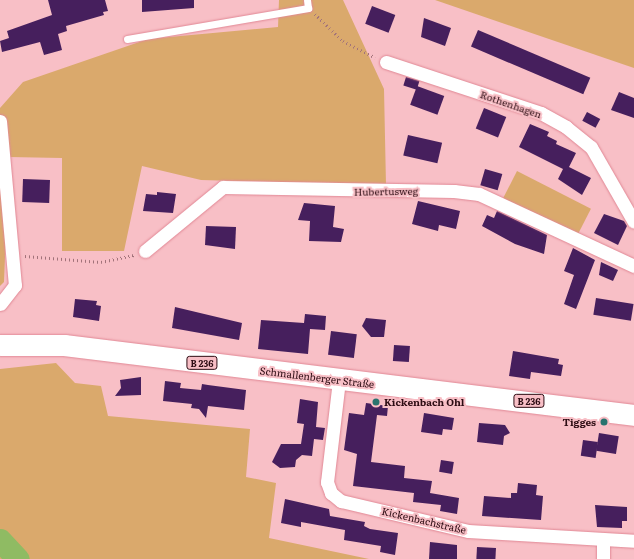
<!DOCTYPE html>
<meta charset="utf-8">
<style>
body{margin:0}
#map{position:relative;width:634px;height:559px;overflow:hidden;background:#f8bfc6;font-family:Literata,serif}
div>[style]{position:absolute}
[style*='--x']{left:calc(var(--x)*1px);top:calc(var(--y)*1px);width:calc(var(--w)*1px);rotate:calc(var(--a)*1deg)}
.green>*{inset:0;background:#daa96c;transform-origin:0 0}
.river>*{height:23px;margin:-11.5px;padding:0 11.5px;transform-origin:11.5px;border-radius:11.5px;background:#8fbb63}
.building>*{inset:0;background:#461f5d;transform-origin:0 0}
.path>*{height:2.5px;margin-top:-1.25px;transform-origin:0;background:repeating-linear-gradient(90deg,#a2737a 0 1px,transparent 0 4px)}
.roads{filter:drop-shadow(0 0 1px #e18895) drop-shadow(0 0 1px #e18895)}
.lane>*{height:7px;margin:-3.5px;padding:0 3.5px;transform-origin:3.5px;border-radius:3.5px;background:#fff}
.street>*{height:13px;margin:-6.5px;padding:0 6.5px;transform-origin:6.5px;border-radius:6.5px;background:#fff}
.primary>*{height:21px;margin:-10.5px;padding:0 10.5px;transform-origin:10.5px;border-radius:10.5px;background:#fff}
.dots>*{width:11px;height:11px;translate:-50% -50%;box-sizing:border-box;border:2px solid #f8bfc6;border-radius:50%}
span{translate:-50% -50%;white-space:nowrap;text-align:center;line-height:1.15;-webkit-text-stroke:4px #f8bfc6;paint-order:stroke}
.shield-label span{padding:1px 3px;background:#f8bfc6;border:1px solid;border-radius:3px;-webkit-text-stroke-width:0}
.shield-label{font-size:9px;color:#2d0c13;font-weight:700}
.street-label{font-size:10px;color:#2d0c13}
.poi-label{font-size:10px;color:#2d0c13;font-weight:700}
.left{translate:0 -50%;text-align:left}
.right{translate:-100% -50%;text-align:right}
</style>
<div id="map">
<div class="green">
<div style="clip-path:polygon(279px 0,343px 0,384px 89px,386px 185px,201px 180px,142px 166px,124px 251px,62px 251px,62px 158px,9px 157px,4px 282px,0 286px,0 108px,23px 82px,148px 39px,278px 27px)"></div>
<div style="clip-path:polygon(435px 0,634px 0,634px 68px)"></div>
<div style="left:517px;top:171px;width:83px;height:31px;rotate:27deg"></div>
<div style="clip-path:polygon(56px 363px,75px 383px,101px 386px,108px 416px,250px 429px,246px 477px,276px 483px,269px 538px,369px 559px,0 559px,0 369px)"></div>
</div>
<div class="river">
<div style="--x:0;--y:540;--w:26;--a:47"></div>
</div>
<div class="building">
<div style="clip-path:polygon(48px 0,105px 0,108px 11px,103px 12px,104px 15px,66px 26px,67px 31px,58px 34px,62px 50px,44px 55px,40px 42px,2px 52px,0 41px,9px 38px,7px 31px,52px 15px)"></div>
<div style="clip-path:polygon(142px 0,194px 0,194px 8px,142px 12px)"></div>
<div style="left:372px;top:6px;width:25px;height:19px;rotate:21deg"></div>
<div style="clip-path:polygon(424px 18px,451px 28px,445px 46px,421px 37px)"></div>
<div style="left:478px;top:30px;width:122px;height:18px;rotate:23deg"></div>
<div style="left:406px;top:77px;width:14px;height:9px;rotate:17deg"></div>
<div style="left:417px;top:86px;width:29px;height:20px;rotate:20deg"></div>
<div style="clip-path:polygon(619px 92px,634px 98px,634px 118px,611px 110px)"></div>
<div style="left:484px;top:108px;width:24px;height:22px;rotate:22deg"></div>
<div style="left:587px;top:112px;width:15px;height:10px;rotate:28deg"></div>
<div style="clip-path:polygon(530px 124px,549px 132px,547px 136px,557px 141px,556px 144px,576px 153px,569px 167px,591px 178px,582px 195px,558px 179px,563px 169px,519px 147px)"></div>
<div style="left:408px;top:135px;width:35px;height:21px;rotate:13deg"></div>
<div style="left:485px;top:169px;width:18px;height:17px;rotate:16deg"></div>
<div style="left:23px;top:179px;width:27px;height:23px;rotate:2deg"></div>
<div style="clip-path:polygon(157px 192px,176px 194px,173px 213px,143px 211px,146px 194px,157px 195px)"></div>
<div style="clip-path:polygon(418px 201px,460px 211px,456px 229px,439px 225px,438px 231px,412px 224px)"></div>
<div style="clip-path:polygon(304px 203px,335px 206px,333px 227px,344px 229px,341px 242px,309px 241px,310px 221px,298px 220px)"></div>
<div style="clip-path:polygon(497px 211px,547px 235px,544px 254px,515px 244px,482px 226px,487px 215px,494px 218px)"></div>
<div style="clip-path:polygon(604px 214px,624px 221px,627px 226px,618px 245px,594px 233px)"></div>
<div style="clip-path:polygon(206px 226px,236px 227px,235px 249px,205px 245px)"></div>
<div style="clip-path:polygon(573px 248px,595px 260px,576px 309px,564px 304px,574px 275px,564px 271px)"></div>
<div style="clip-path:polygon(601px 262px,618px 270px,613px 281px,599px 275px)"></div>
<div style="left:596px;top:298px;width:38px;height:17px;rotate:9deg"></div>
<div style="clip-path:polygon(75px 299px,97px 301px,96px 305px,101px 306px,99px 321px,73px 317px)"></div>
<div style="clip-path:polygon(175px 307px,242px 323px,239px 340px,172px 328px)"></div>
<div style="clip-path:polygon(305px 314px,326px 316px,325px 330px,310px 329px,308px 354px,258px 349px,261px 320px,304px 323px)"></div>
<div style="clip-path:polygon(366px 318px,386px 320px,384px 337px,371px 337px,362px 326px)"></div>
<div style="left:331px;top:331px;width:26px;height:24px;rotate:7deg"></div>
<div style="left:394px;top:345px;width:16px;height:16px;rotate:4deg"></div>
<div style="clip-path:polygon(513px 351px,559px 359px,558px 364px,563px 365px,561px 376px,531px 372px,530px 379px,509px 376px)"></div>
<div style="clip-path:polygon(141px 377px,141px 395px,115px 396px,121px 388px,120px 380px)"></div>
<div style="clip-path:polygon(165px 381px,181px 383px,180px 388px,201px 390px,202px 384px,208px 385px,246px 390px,244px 410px,208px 406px,206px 418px,199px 409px,191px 408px,192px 404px,163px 401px)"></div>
<div style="clip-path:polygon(300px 399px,318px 402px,316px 427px,325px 428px,323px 440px,314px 439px,312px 456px,302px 455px,296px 460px,295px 467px,280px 468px,272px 462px,281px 444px,301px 444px,304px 424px,297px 423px)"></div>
<div style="clip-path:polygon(366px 403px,388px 406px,387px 416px,377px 415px,371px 462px,405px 466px,404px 478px,432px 481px,430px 493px,459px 498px,457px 514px,440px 511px,441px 505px,413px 502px,414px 493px,353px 486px,357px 454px,344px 450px,349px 413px,364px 415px)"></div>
<div style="clip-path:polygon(424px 413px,454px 418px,452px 430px,443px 429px,442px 435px,421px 432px)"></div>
<div style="clip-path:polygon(479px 423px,505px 425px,510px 433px,504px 436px,503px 445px,477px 442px)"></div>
<div style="left:599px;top:433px;width:20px;height:18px;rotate:9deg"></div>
<div style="left:583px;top:440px;width:15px;height:16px;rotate:8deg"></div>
<div style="left:441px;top:460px;width:13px;height:12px;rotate:9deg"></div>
<div style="clip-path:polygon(518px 483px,537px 485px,536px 495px,543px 496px,541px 520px,482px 516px,484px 496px,511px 498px,511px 493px,517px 493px)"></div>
<div style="clip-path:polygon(285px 499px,329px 509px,330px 516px,365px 522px,364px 526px,370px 529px,398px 533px,395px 555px,380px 552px,381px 546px,344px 540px,345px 530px,301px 522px,301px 527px,281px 523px)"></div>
<div style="clip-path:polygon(595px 505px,627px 507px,627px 521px,622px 521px,622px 528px,597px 527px)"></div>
<div style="clip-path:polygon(430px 542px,457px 545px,457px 559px,429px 559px)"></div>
<div style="left:477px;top:547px;width:19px;height:12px;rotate:3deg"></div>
</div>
<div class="path">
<div style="--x:315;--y:14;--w:39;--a:44"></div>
<div style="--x:343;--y:41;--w:36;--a:27"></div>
<div style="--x:25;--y:256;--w:76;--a:4.5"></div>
<div style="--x:101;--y:262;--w:35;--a:-12"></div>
</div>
<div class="roads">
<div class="lane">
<div style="--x:127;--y:39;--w:184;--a:-9.7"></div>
<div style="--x:308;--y:8;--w:8;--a:-97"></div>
</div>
<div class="street">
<div style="--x:386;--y:62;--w:163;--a:18.2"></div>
<div style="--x:541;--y:113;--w:29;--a:29"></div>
<div style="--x:566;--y:127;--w:32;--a:39"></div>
<div style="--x:591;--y:147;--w:86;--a:60.2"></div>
<div style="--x:0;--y:121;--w:165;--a:84.8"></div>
<div style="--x:15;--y:285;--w:24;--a:128"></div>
<div style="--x:145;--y:251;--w:101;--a:-39.4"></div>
<div style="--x:223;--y:187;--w:231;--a:1"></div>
<div style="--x:454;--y:191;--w:25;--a:7"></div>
<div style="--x:479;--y:194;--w:171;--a:24.9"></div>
<div style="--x:339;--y:380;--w:103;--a:96.7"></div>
<div style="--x:327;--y:482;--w:12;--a:70"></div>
<div style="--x:331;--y:493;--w:13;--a:39"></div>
<div style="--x:341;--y:501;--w:130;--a:13.3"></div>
<div style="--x:468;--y:531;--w:166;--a:3.4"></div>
<div style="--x:603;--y:559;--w:18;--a:-90"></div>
</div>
<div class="primary">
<div style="--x:0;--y:345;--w:64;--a:0"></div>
<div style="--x:64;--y:345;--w:574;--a:7"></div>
</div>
</div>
<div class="dots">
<div style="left:376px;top:402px;background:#29736f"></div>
<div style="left:604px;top:422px;background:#29736f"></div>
</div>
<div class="shield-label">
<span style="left:202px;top:363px">B 236</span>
<span style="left:529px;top:401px">B 236</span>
</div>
<div class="street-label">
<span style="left:511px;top:104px;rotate:19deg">Rothenhagen</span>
<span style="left:386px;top:191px;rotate:-1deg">Hubertusweg</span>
<span style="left:317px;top:377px;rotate:7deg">Schmallenberger Straße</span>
<span style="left:424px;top:520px;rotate:13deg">Kickenbachstraße</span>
</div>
<div class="poi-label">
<span class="left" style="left:384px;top:402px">Kickenbach Ohl</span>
<span class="right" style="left:596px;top:422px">Tigges</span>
</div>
</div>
